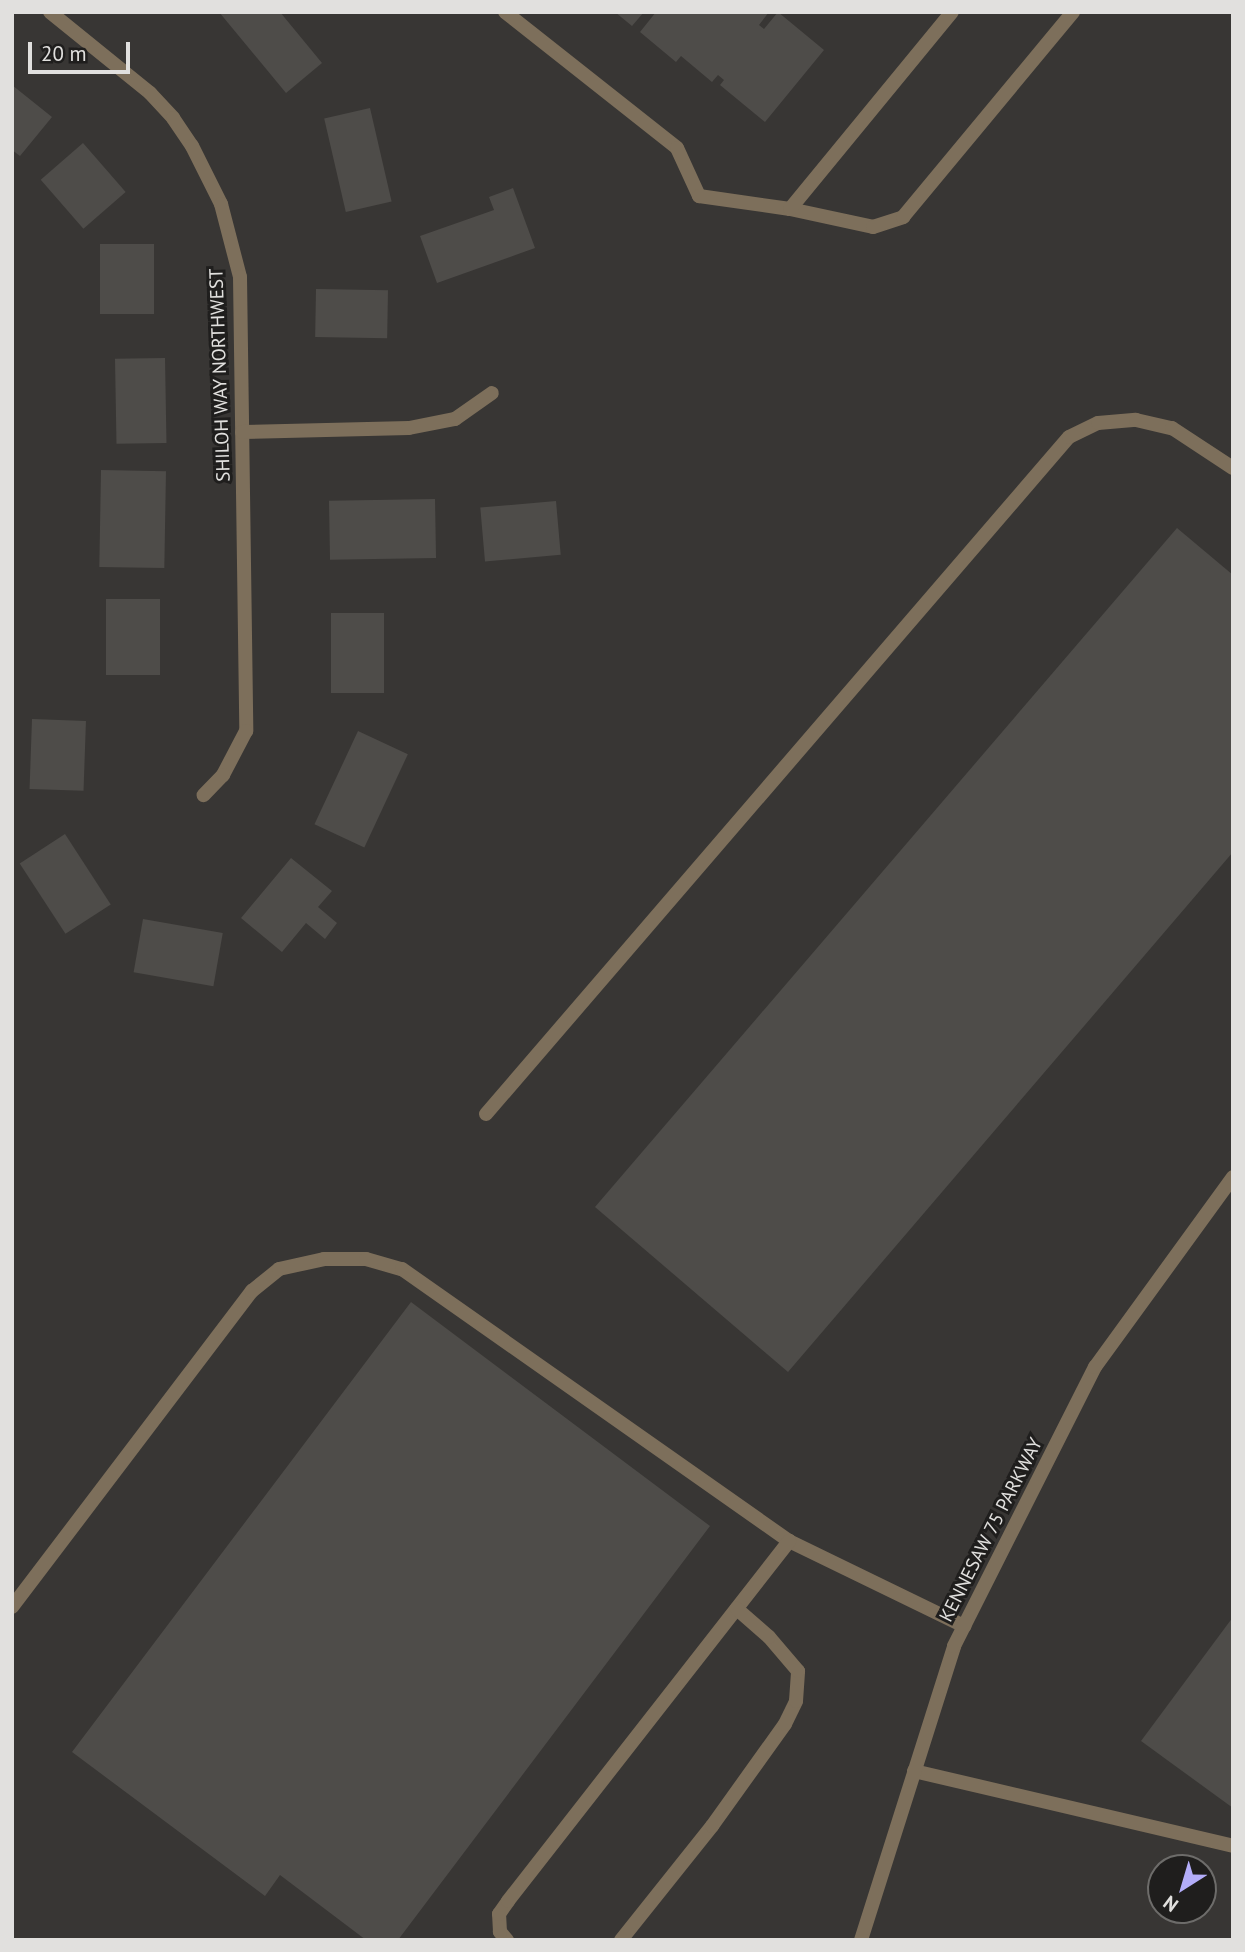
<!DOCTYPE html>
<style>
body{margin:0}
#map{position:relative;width:1245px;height:1952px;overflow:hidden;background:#383634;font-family:"PT Sans",sans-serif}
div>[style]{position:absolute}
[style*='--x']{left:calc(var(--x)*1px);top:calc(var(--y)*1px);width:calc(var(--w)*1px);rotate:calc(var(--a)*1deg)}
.building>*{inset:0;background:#4e4c49;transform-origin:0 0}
.service>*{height:14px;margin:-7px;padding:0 7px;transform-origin:7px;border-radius:7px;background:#7d6f5b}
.minor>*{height:14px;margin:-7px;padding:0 7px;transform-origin:7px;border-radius:7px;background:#7d6f5b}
span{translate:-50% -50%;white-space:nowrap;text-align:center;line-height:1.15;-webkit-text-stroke:6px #1f1e1d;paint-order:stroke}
.street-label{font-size:19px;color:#e1e0de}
.frame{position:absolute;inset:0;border:14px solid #e1e0de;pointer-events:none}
.north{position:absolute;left:1147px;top:1854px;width:70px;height:70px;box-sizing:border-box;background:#1f1e1d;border:2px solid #6d6c6a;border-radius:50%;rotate:217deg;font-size:19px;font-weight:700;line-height:28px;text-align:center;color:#e1e0de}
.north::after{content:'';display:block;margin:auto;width:24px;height:32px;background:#b3adf9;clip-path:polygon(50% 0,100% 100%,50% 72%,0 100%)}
.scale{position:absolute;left:28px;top:42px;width:102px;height:32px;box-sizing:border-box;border:4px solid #e1e0de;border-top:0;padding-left:9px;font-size:21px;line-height:24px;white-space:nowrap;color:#e1e0de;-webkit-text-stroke:5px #1f1e1d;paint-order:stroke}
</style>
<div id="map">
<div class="building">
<div style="clip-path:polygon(219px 12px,280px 12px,322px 63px,286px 93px)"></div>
<div style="clip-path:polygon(615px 12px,644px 12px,632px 26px)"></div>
<div style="clip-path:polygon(656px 12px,769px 12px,759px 25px,764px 29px,778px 12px,824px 50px,765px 122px,720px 85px,724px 80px,718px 75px,712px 82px,681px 56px,676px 62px,640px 32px)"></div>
<div style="clip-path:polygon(12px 85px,52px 117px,20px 156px,12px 150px)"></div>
<div style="left:370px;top:108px;width:96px;height:47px;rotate:77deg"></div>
<div style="left:83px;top:143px;width:65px;height:56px;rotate:49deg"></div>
<div style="clip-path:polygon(513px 188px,535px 248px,437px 283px,420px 236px,494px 210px,489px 197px)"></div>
<div style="left:100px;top:244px;width:54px;height:70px"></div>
<div style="left:316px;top:289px;width:72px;height:48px;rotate:1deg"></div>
<div style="left:165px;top:358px;width:85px;height:50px;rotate:89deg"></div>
<div style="left:101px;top:470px;width:65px;height:97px;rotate:1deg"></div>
<div style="left:435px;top:499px;width:59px;height:106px;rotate:89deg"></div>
<div style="left:556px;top:501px;width:54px;height:76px;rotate:85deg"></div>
<div style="clip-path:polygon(1177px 528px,1233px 575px,1233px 852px,788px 1372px,595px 1207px)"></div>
<div style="left:106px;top:599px;width:54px;height:76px"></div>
<div style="left:384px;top:613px;width:80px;height:53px;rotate:90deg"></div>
<div style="left:32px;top:719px;width:54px;height:70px;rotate:2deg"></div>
<div style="left:358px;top:731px;width:55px;height:103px;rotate:25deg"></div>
<div style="left:65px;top:834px;width:84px;height:54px;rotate:57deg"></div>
<div style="clip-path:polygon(291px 858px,332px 891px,318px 907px,337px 923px,325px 939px,306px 923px,282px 952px,241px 918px)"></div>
<div style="left:143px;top:919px;width:81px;height:54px;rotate:10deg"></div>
<div style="clip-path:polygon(411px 1302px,710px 1526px,398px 1940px,366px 1940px,280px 1875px,265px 1896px,72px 1752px)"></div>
<div style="clip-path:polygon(1233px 1617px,1233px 1808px,1141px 1741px)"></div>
</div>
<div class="service">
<div style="--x:505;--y:12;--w:219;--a:38.3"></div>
<div style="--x:677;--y:148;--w:53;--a:65.4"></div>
<div style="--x:699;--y:196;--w:92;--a:8.1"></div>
<div style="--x:790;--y:209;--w:85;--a:12.2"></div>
<div style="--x:873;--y:227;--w:32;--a:-18"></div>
<div style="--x:903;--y:217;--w:266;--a:-50.3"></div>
<div style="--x:790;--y:209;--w:255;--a:-50.6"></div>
<div style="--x:486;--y:1114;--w:893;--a:-49.27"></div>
<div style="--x:1069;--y:437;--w:32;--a:-26"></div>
<div style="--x:1098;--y:423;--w:38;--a:-5"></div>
<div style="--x:1136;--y:420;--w:37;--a:13"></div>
<div style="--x:1172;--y:428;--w:73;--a:33.3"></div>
<div style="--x:12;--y:1607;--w:397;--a:-52.8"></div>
<div style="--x:252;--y:1291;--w:35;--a:-39"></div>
<div style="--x:279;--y:1269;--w:46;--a:-12.5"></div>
<div style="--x:324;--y:1259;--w:42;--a:0"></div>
<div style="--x:366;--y:1259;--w:37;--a:16"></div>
<div style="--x:402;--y:1269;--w:473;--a:35.1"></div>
<div style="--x:789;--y:1541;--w:195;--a:25.9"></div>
<div style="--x:914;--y:1771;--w:328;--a:13.2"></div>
<div style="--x:507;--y:1940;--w:11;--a:-131"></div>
<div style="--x:500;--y:1932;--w:18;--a:-93"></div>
<div style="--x:499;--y:1914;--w:16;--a:-55"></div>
<div style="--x:508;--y:1901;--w:457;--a:-52"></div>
<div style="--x:621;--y:1940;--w:146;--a:-51.4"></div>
<div style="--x:712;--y:1826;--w:125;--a:-54.4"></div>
<div style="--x:785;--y:1724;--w:25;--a:-64"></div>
<div style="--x:796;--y:1701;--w:30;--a:-86"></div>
<div style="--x:798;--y:1671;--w:45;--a:-130.5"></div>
<div style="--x:769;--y:1637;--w:43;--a:-138.8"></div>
</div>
<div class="minor">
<div style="--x:50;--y:12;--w:129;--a:39"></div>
<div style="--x:150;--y:93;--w:34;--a:47"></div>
<div style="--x:173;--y:118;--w:34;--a:56"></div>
<div style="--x:192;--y:146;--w:65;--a:63.4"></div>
<div style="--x:221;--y:204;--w:75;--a:75.4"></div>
<div style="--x:240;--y:277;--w:454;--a:89.2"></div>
<div style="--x:246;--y:731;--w:50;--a:117.6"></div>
<div style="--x:223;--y:775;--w:28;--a:134"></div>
<div style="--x:242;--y:432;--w:167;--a:-1.4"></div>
<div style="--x:409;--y:428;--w:47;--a:-11.1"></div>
<div style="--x:455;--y:419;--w:45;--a:-35.1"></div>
<div style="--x:861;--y:1940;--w:308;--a:-72.4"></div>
<div style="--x:954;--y:1646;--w:313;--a:-63.2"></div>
<div style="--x:1095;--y:1367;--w:235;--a:-54"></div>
</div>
<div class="street-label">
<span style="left:220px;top:375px;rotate:-92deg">SHILOH WAY NORTHWEST</span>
<span style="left:991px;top:1530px;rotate:-63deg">KENNESAW 75 PARKWAY</span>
</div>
<div class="frame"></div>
<div class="north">N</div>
<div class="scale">20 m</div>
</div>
